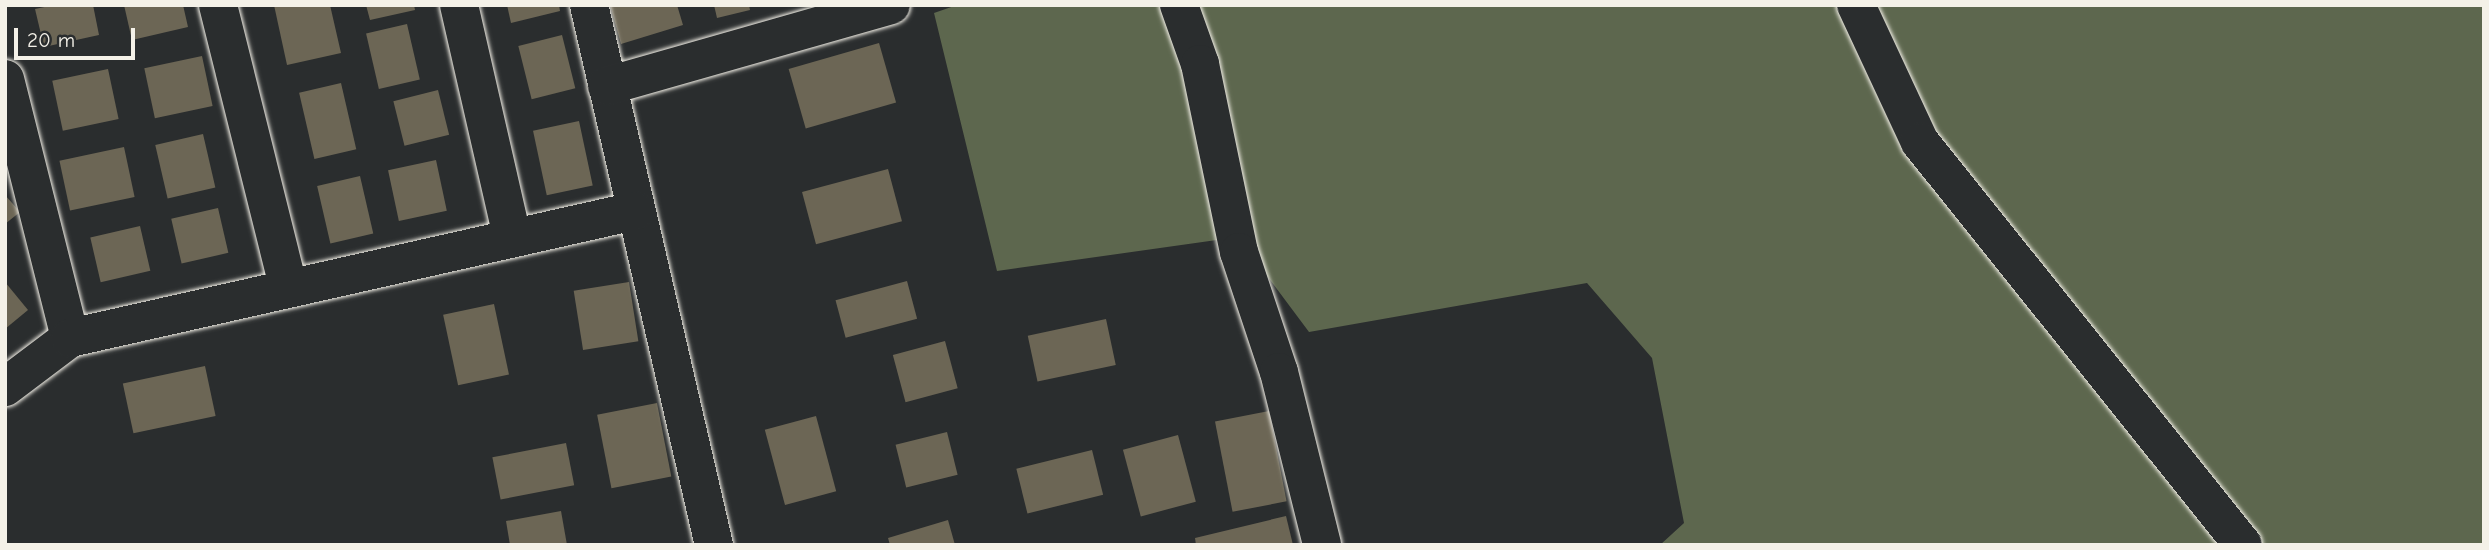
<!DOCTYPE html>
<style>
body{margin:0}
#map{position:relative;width:2489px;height:550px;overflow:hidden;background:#2a2d2e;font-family:"Comic Neue",sans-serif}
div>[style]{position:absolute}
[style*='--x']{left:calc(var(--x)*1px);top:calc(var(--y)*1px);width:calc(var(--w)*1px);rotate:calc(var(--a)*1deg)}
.green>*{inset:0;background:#5d674e}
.building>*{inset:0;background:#6c6655;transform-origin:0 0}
.roads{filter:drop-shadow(0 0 2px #f4f1e8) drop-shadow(0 0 2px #f4f1e8)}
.minor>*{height:38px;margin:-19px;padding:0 19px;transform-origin:19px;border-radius:19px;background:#2a2d2e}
span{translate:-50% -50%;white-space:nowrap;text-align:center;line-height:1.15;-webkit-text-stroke:5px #2a2d2e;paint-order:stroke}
.frame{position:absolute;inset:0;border:7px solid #f4f1e8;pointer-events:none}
.scale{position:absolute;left:14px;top:28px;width:121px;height:32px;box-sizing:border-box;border:4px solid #f4f1e8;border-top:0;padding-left:9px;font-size:21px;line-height:24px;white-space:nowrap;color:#f4f1e8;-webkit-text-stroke:5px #2a2d2e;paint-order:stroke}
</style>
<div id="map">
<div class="green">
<div style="clip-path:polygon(957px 5px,2484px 5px,2484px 545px,1660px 545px,1684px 523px,1652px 358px,1587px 283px,1309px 332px,1238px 237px,997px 271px,934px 13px)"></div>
</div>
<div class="building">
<div style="clip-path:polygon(54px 5px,93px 5px,99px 35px,44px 47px,35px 9px)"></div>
<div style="clip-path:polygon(124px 5px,183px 5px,188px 27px,132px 40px)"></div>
<div style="clip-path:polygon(274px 5px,330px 5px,341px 53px,287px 65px)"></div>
<div style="clip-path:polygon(366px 5px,414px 5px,415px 10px,370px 20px)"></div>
<div style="clip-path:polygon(507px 5px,559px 5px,560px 11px,511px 23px)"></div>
<div style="clip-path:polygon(610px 5px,677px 5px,683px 25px,621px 44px)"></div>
<div style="clip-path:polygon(714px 5px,749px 5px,750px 10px,717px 18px)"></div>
<div style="left:407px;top:24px;width:57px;height:42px;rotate:77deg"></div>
<div style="left:562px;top:35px;width:55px;height:45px;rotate:76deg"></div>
<div style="left:879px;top:43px;width:62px;height:94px;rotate:74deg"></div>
<div style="left:202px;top:56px;width:51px;height:59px;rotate:78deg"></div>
<div style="left:108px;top:69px;width:51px;height:57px;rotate:78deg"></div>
<div style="left:341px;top:83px;width:68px;height:43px;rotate:77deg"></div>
<div style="left:438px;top:90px;width:46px;height:46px;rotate:76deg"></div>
<div style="left:579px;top:121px;width:66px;height:47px;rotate:78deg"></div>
<div style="left:203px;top:134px;width:55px;height:49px;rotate:77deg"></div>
<div style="left:124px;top:147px;width:51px;height:66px;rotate:78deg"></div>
<div style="left:436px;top:160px;width:52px;height:49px;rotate:78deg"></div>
<div style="left:888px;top:169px;width:54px;height:89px;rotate:75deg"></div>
<div style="left:360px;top:176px;width:59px;height:44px;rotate:77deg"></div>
<div style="clip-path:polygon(5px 195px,20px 212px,5px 224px)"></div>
<div style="left:218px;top:208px;width:46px;height:48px;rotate:77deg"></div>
<div style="left:140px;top:226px;width:46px;height:51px;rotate:77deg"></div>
<div style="left:907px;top:281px;width:39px;height:74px;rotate:75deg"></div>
<div style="clip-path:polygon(5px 282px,28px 310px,5px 329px)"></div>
<div style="left:629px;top:282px;width:60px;height:56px;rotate:81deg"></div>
<div style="left:494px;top:304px;width:72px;height:52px;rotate:78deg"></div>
<div style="left:1106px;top:319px;width:47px;height:80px;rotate:78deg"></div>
<div style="left:945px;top:341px;width:49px;height:54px;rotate:75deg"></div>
<div style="left:205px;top:366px;width:51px;height:84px;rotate:78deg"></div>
<div style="left:657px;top:403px;width:75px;height:61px;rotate:79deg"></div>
<div style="left:1269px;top:411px;width:92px;height:55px;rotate:79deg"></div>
<div style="left:816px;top:416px;width:78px;height:53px;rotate:75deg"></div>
<div style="left:947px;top:432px;width:44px;height:53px;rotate:76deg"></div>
<div style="left:1178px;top:435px;width:69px;height:57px;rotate:75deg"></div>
<div style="left:566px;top:443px;width:43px;height:75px;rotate:79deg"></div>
<div style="left:1092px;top:450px;width:46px;height:78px;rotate:76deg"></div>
<div style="clip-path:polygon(561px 511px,567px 545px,510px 545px,506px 521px)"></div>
<div style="clip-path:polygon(1286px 516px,1293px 545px,1196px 545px,1195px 538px)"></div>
<div style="clip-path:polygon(948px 520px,955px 545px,890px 545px,888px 538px)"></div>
</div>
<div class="roads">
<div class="minor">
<div style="--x:218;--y:5;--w:290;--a:76"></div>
<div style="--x:459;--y:5;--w:238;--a:77.1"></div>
<div style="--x:589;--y:5;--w:554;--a:76.97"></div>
<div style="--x:1179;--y:5;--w:63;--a:70.4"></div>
<div style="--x:1200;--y:64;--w:192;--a:78.3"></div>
<div style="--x:1239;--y:252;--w:126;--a:71.6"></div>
<div style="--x:1279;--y:372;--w:178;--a:76"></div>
<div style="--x:1856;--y:5;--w:151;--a:65"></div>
<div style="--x:1920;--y:142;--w:516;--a:51.29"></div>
<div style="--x:5;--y:79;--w:267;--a:75.9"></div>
<div style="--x:607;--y:86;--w:295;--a:-15.9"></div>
<div style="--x:5;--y:387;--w:81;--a:-37"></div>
<div style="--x:70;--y:338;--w:579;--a:-12.67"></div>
</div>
</div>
<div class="frame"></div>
<div class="scale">20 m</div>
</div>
